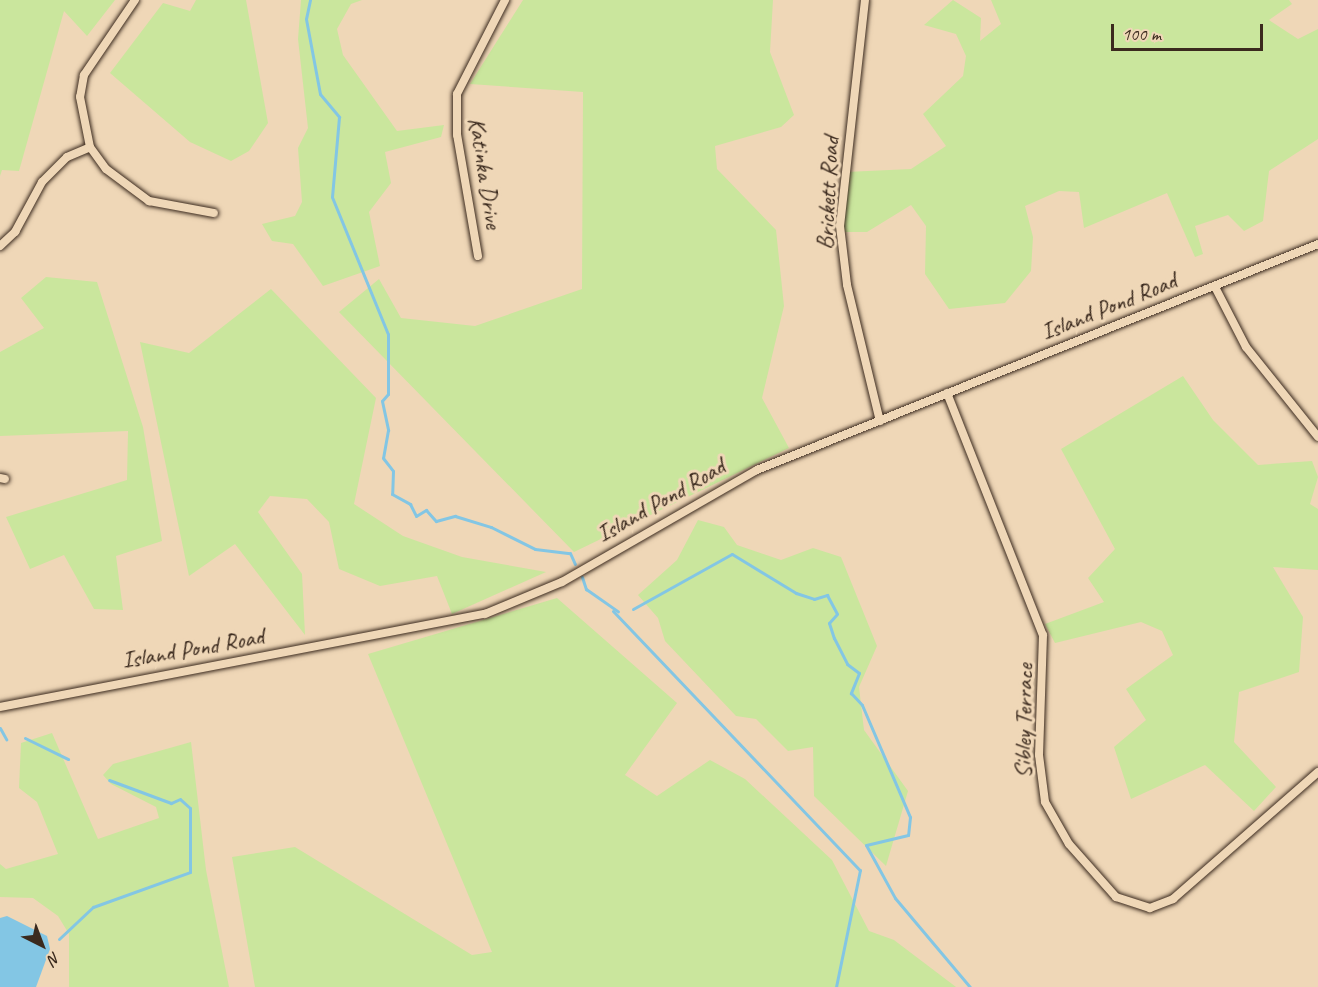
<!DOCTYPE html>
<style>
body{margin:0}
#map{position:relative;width:1318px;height:987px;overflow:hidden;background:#efd7b7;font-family:Caveat,sans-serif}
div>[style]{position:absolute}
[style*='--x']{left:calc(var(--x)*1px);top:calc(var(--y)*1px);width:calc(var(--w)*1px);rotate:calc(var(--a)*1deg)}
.green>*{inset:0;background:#cae69d}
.water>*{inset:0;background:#83c6e4}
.stream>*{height:3px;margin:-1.5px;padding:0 1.5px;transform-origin:1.5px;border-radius:1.5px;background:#83c6e4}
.roads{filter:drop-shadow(0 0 2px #3b2a1e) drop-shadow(0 0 2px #3b2a1e)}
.street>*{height:8px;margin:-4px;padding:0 4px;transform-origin:4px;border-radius:4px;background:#efd7b7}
span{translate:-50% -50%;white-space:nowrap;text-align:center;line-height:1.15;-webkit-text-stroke:6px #efd7b7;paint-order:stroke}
.street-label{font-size:24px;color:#3b2a1e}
.north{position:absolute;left:12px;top:915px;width:60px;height:60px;-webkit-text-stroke:4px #efd7b7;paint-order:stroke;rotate:138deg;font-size:16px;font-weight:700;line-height:24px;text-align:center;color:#3b2a1e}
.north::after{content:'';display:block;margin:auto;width:21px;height:27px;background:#3b2a1e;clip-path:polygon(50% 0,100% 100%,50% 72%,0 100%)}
.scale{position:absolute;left:1111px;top:24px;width:152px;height:27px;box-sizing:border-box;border:3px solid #3b2a1e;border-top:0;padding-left:8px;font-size:18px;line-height:21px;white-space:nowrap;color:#3b2a1e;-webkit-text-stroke:4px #efd7b7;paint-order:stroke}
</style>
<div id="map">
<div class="green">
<div style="clip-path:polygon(0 0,115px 0,87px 36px,64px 11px,19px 171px,2px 170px,0 176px)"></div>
<div style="clip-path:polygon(196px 0,246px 0,268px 123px,249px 151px,231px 161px,190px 142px,110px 73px,163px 3px,190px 11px)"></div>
<div style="clip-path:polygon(301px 0,362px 0,351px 4px,337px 29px,343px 55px,397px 131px,444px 125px,441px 137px,385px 152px,391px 183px,369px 212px,380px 266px,323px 286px,293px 244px,272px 241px,262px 224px,295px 216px,302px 202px,298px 148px,308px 128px,298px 39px)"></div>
<div style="clip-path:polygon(523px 0,773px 0,770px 52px,794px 115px,781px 127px,715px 146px,717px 169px,776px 230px,784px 306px,762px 398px,789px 448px,574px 552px,339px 312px,379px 279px,401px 318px,475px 326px,582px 289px,583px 92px,470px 84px)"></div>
<div style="clip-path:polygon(953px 0,981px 18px,980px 41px,1001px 24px,991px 0,1289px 0,1292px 4px,1269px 20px,1298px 39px,1318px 29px,1318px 139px,1269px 171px,1263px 221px,1244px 231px,1228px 215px,1195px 226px,1203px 254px,1195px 257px,1167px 193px,1084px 228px,1079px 192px,1059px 191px,1025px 206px,1033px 237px,1031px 271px,1005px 303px,949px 309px,925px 274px,926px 226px,911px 205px,867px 232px,841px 232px,846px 172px,911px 169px,946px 146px,923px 114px,963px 76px,966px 56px,956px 34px,924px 25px)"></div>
<div style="clip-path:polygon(46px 277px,97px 282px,143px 427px,162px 541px,116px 556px,123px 610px,94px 609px,64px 555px,30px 569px,6px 517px,127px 480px,128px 431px,0 436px,0 352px,44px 328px,21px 298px)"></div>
<div style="clip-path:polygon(271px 289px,376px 398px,354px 504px,403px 536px,462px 557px,546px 572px,452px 614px,437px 576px,380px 586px,339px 569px,329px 522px,307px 499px,270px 496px,258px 512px,302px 574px,305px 635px,235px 544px,189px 576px,140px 342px,189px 353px)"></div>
<div style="clip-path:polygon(1183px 376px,1213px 420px,1258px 465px,1312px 461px,1318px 477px,1310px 504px,1318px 509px,1318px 570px,1273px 567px,1303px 617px,1299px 672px,1239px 692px,1234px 742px,1276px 787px,1254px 811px,1205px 765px,1131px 799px,1114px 747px,1146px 720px,1126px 689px,1173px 655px,1162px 631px,1141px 622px,1055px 643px,1045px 624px,1104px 602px,1088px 578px,1115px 549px,1061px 449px)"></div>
<div style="clip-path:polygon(698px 520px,724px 527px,737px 545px,781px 560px,813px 548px,841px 557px,877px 646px,859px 687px,864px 730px,908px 791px,886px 866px,814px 796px,813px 747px,788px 751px,756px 719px,736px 716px,665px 641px,658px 618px,638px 595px,677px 560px)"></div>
<div style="clip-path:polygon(557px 598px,677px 703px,625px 775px,657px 796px,710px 760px,745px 779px,832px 860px,869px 931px,894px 940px,956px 987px,255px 987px,232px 857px,295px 847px,472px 955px,492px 952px,368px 654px)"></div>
<div style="clip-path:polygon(52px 733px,98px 839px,159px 818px,156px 807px,111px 784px,103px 775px,113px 764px,191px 742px,206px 870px,229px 987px,69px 987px,69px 934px,58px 916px,33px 898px,0 897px,0 864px,6px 869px,58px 854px,37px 802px,19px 788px,21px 743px)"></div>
</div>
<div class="water">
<div style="clip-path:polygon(7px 916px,47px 936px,50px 949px,36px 987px,0 987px,0 918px)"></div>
</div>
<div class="stream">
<div style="--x:310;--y:0;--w:19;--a:102"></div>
<div style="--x:306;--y:19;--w:76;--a:79.4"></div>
<div style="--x:320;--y:94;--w:30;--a:50"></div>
<div style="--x:339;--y:117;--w:80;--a:95"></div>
<div style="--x:332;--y:197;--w:148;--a:67.8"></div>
<div style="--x:388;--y:334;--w:60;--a:90"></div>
<div style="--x:388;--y:394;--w:9;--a:131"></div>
<div style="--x:382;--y:401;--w:30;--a:78"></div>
<div style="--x:388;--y:430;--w:28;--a:100"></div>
<div style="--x:383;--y:458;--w:16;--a:52"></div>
<div style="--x:393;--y:471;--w:23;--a:92"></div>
<div style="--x:392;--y:494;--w:21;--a:29"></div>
<div style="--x:410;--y:504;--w:13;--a:63"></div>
<div style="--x:416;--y:516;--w:12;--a:-31"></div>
<div style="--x:426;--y:510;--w:15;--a:48"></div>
<div style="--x:436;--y:521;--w:20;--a:-15"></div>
<div style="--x:455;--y:516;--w:38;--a:17"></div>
<div style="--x:491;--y:527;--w:49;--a:26.6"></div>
<div style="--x:535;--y:549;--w:35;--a:7"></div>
<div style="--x:570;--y:553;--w:12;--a:66"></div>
<div style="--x:582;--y:577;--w:13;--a:72"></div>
<div style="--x:586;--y:589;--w:39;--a:35"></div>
<div style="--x:633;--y:609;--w:113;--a:-29.1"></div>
<div style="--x:732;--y:554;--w:75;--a:31.4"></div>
<div style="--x:796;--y:593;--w:19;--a:18"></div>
<div style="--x:814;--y:599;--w:14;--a:-17"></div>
<div style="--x:827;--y:595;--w:21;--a:62"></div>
<div style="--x:837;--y:614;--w:12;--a:132"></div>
<div style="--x:829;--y:623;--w:16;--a:72"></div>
<div style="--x:834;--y:638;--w:29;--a:63"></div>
<div style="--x:847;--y:664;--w:15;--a:37"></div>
<div style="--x:859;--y:673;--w:22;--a:112"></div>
<div style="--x:851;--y:693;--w:16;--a:47"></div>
<div style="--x:862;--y:705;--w:122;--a:66.8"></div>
<div style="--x:910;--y:817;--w:18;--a:96"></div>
<div style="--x:908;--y:835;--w:43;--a:166.6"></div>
<div style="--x:866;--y:845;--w:60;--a:61.3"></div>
<div style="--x:895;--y:898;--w:116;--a:49.9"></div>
<div style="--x:613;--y:611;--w:358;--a:46.4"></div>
<div style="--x:860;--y:870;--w:119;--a:101.6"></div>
<div style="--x:0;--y:728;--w:13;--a:61"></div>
<div style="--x:25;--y:738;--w:48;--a:26"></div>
<div style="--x:59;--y:939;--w:47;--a:-43.3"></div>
<div style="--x:93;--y:907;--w:103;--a:-19.8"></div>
<div style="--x:190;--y:872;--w:64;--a:-90"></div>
<div style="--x:190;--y:808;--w:13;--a:-138"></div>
<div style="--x:180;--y:799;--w:10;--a:156"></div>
<div style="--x:171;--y:803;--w:66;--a:-159.6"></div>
</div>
<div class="roads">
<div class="street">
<div style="--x:135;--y:0;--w:91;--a:124.2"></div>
<div style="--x:84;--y:75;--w:22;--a:100"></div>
<div style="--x:80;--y:97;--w:51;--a:78.7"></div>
<div style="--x:90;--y:147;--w:27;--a:54"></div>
<div style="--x:106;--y:169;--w:54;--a:36.7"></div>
<div style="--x:149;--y:201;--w:66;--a:10.5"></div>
<div style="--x:865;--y:0;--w:227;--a:96.3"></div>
<div style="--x:840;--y:226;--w:59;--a:83.2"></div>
<div style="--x:847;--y:285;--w:140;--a:76.4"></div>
<div style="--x:0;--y:246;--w:21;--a:-43"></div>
<div style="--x:15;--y:232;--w:57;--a:-61.6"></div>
<div style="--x:42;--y:182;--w:35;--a:-45"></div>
<div style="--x:67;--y:157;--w:25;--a:-23"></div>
<div style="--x:478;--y:256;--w:123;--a:-99.8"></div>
<div style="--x:457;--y:135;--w:41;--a:-90"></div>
<div style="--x:457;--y:94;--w:106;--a:-62.9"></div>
<div style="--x:1215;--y:287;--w:68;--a:62.7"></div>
<div style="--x:1246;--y:347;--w:115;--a:51.3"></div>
<div style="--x:947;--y:393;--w:260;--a:68.4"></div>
<div style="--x:1043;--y:635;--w:120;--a:91.9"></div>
<div style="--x:1039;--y:755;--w:47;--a:82.7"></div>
<div style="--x:1045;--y:802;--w:48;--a:60.3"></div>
<div style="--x:1069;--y:844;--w:71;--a:48.4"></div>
<div style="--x:1116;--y:897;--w:36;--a:18"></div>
<div style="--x:1150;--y:908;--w:25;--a:-21"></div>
<div style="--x:1173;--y:899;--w:193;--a:-41.2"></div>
<div style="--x:0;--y:478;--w:5;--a:11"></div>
<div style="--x:0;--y:707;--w:494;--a:-10.9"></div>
<div style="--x:485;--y:614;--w:83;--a:-22.6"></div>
<div style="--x:562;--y:582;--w:225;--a:-29.9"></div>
<div style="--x:757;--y:470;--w:605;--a:-21.94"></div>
</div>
</div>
<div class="street-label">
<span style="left:485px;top:173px;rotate:81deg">Katinka Drive</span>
<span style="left:828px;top:193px;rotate:-87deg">Brickett Road</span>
<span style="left:1109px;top:307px;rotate:-22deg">Island Pond Road</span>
<span style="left:661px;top:501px;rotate:-30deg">Island Pond Road</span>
<span style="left:193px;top:649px;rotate:-10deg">Island Pond Road</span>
<span style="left:1024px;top:721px;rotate:-89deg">Sibley Terrace</span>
</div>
<div class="north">N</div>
<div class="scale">100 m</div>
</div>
